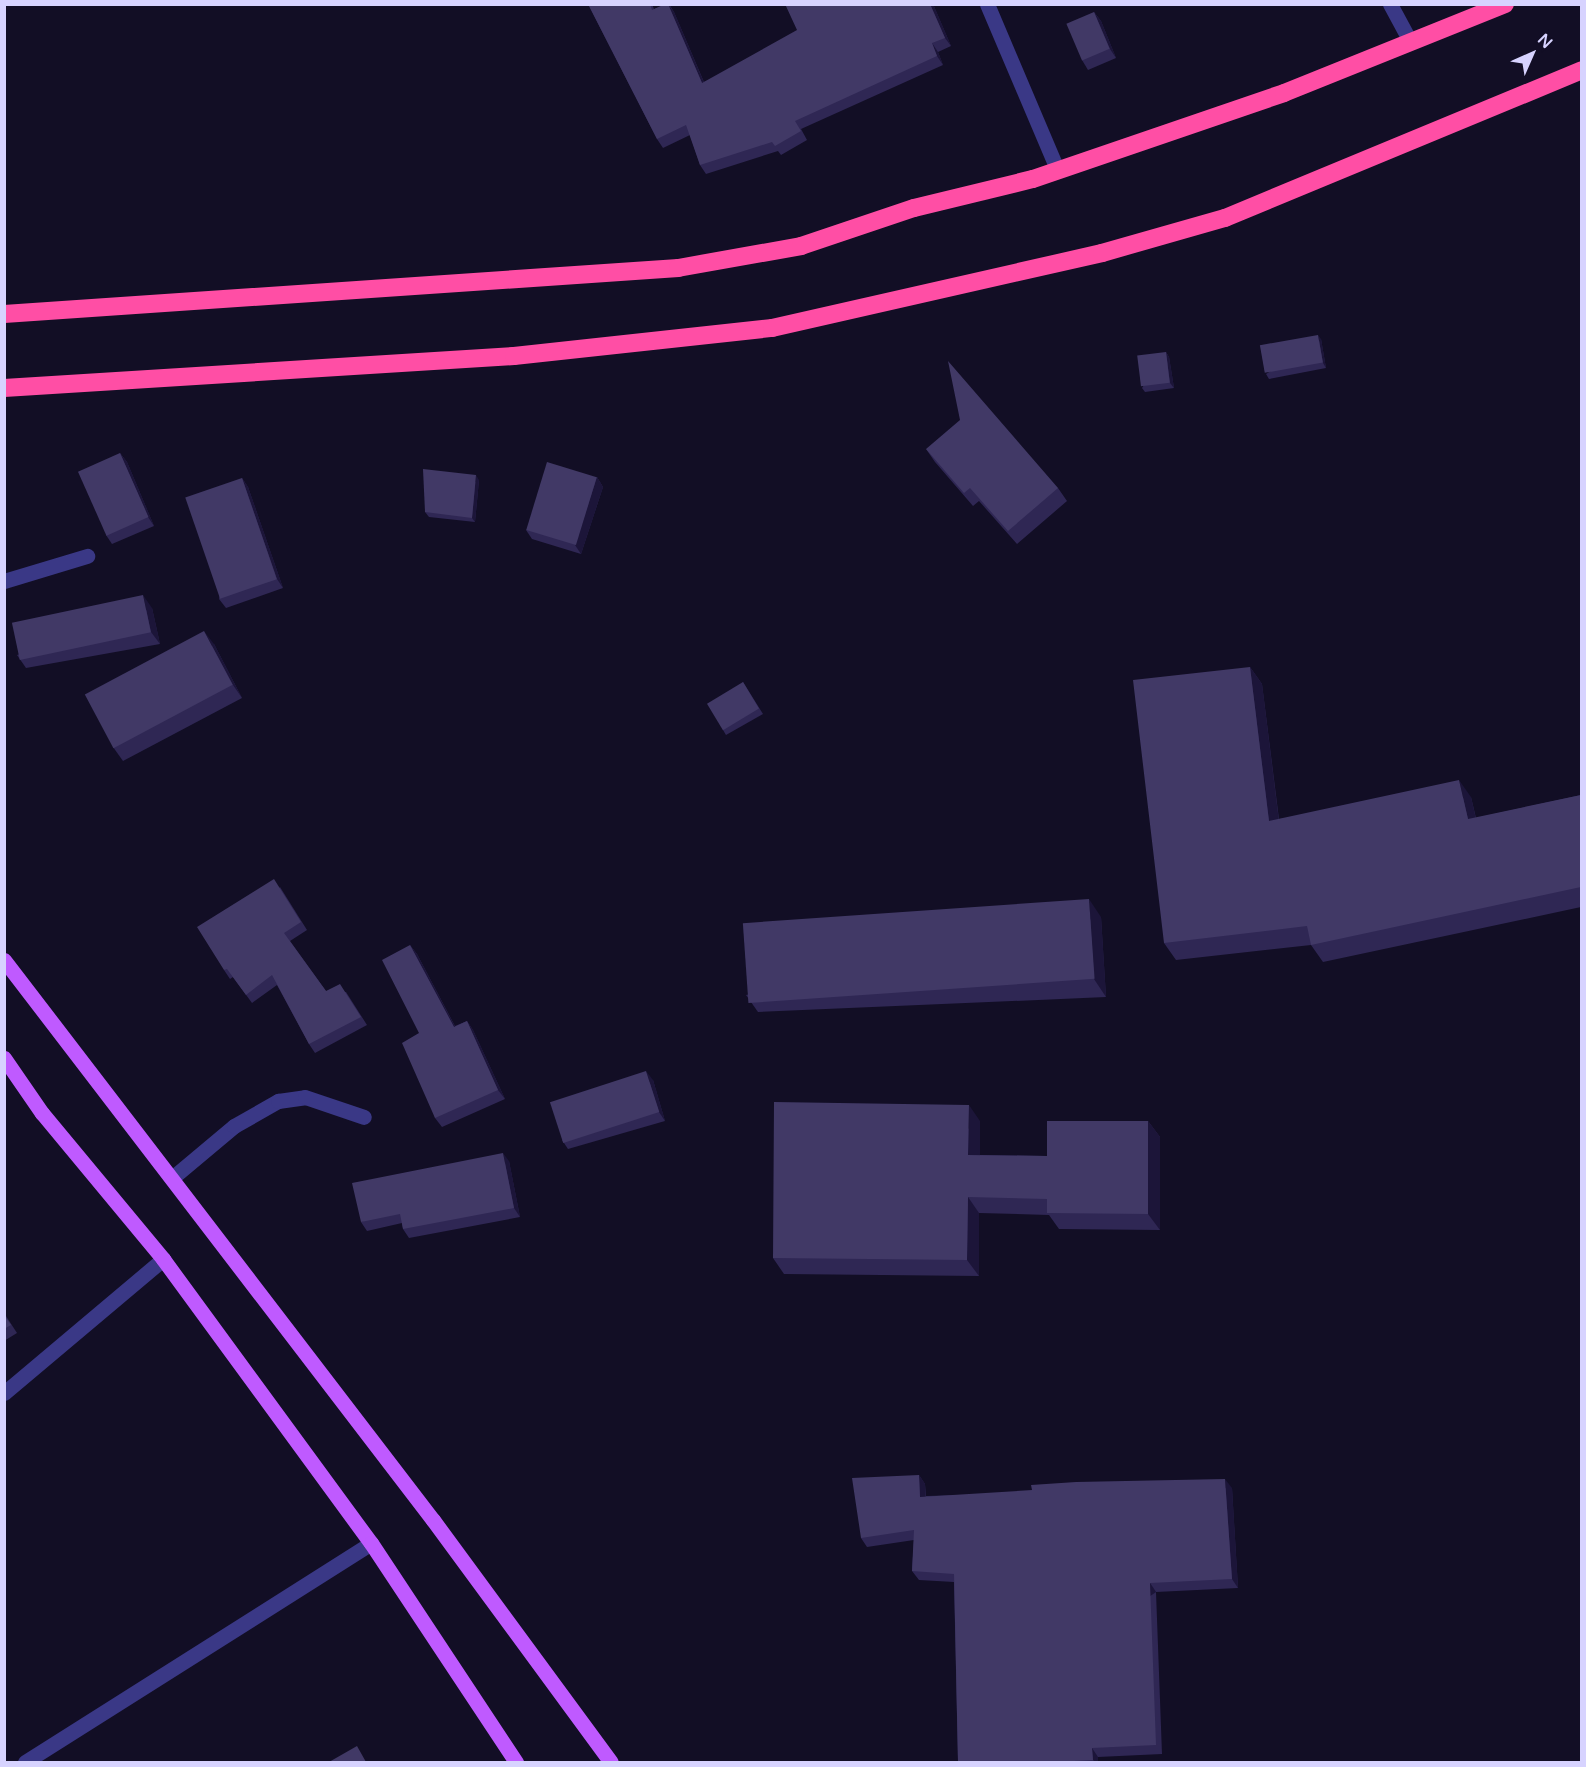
<!DOCTYPE html>
<style>
body{margin:0}
#map{position:relative;width:1586px;height:1767px;overflow:hidden;background:#120e25;font-family:"Varela Round",sans-serif}
div>[style]{position:absolute}
[style*='--x']{left:calc(var(--x)*1px);top:calc(var(--y)*1px);width:calc(var(--w)*1px);rotate:calc(var(--a)*1deg)}
.minor>*{height:15px;margin:-7.5px;padding:0 7.5px;transform-origin:7.5px;border-radius:7.5px;background:#3a3886}
.major>*{height:15px;margin:-7.5px;padding:0 7.5px;transform-origin:7.5px;border-radius:7.5px;background:#bf5aff}
.highway>*{height:18px;margin:-9px;padding:0 9px;transform-origin:9px;border-radius:9px;background:#ff4ea5}
.wall>*{inset:0;background:#2f2754}
.shaded-wall>*{inset:0;background:#1c1539;transform-origin:0 0}
.building>*{inset:0;background:#413966;transform-origin:0 0}
span{translate:-50% -50%;white-space:nowrap;text-align:center;line-height:1.15;-webkit-text-stroke:5px #120e25;paint-order:stroke}
.frame{position:absolute;inset:0;border:6px solid #d7d3ff;pointer-events:none}
.north{position:absolute;left:1502px;top:24px;width:60px;height:60px;-webkit-text-stroke:4px #120e25;paint-order:stroke;rotate:45deg;font-size:16px;font-weight:700;line-height:24px;text-align:center;color:#d7d3ff}
.north::after{content:'';display:block;margin:auto;width:21px;height:27px;background:#d7d3ff;clip-path:polygon(50% 0,100% 100%,50% 72%,0 100%)}
</style>
<div id="map">
<div class="minor">
<div style="--x:987;--y:4;--w:181;--a:67"></div>
<div style="--x:1390;--y:4;--w:42;--a:61.6"></div>
<div style="--x:4;--y:581;--w:87;--a:-16.8"></div>
<div style="--x:172;--y:1178;--w:81;--a:-40"></div>
<div style="--x:234;--y:1126;--w:51;--a:-29.6"></div>
<div style="--x:278;--y:1101;--w:27;--a:-8"></div>
<div style="--x:305;--y:1097;--w:62;--a:18.7"></div>
<div style="--x:4;--y:1393;--w:208;--a:-40.1"></div>
<div style="--x:25;--y:1762;--w:409;--a:-32.3"></div>
</div>
<div class="major">
<div style="--x:4;--y:960;--w:705;--a:52.55"></div>
<div style="--x:433;--y:1520;--w:300;--a:53.7"></div>
<div style="--x:4;--y:1058;--w:67;--a:55.4"></div>
<div style="--x:42;--y:1113;--w:190;--a:50.3"></div>
<div style="--x:163;--y:1259;--w:352;--a:53.8"></div>
<div style="--x:371;--y:1543;--w:263;--a:56.5"></div>
</div>
<div class="highway">
<div style="--x:4;--y:314;--w:676;--a:-3.9"></div>
<div style="--x:678;--y:268;--w:125;--a:-10.1"></div>
<div style="--x:801;--y:246;--w:119;--a:-18.6"></div>
<div style="--x:914;--y:208;--w:122;--a:-13.7"></div>
<div style="--x:1033;--y:179;--w:265;--a:-18.9"></div>
<div style="--x:1284;--y:93;--w:238;--a:-21.9"></div>
<div style="--x:4;--y:388;--w:511;--a:-3.59"></div>
<div style="--x:514;--y:356;--w:260;--a:-6.2"></div>
<div style="--x:772;--y:328;--w:338;--a:-12.8"></div>
<div style="--x:1102;--y:253;--w:128;--a:-15.9"></div>
<div style="--x:1225;--y:218;--w:386;--a:-22.5"></div>
</div>
<div class="wall">
<div style="clip-path:polygon(588px 4px,652px 4px,654px 9px,669px 4px,674px 12px,704px 82px,892px 6px,933px 4px,951px 46px,938px 52px,943px 65px,801px 129px,807px 140px,781px 155px,778px 151px,706px 174px,700px 165px,690px 135px,663px 148px,657px 139px)"></div>
<div style="clip-path:polygon(1094px 12px,1101px 21px,1116px 58px,1088px 70px,1082px 60px)"></div>
<div style="clip-path:polygon(1321px 339px,1326px 368px,1269px 379px,1266px 374px)"></div>
<div style="clip-path:polygon(1166px 352px,1169px 357px,1174px 388px,1145px 392px,1142px 388px)"></div>
<div style="clip-path:polygon(926px 449px,1058px 488px,1067px 501px,1017px 544px,979px 501px,973px 506px,935px 462px)"></div>
<div style="clip-path:polygon(120px 453px,127px 462px,154px 526px,112px 544px,106px 535px)"></div>
<div style="clip-path:polygon(597px 477px,603px 487px,581px 554px,532px 539px,526px 530px)"></div>
<div style="clip-path:polygon(242px 478px,248px 487px,283px 588px,226px 608px,219px 599px)"></div>
<div style="clip-path:polygon(479px 480px,475px 522px,429px 517px,425px 512px)"></div>
<div style="clip-path:polygon(152px 608px,160px 644px,26px 668px,17px 655px)"></div>
<div style="clip-path:polygon(214px 644px,242px 698px,123px 761px,113px 747px)"></div>
<div style="clip-path:polygon(1250px 667px,1262px 684px,1279px 819px,1471px 797px,1476px 818px,1581px 795px,1581px 907px,1323px 962px,1311px 945px,1176px 960px,1164px 943px)"></div>
<div style="clip-path:polygon(743px 682px,763px 714px,726px 735px,723px 730px)"></div>
<div style="clip-path:polygon(280px 887px,307px 930px,290px 941px,326px 991px,346px 992px,367px 1025px,315px 1053px,309px 1044px,277px 985px,252px 1003px,233px 977px,230px 979px,224px 970px)"></div>
<div style="clip-path:polygon(1101px 917px,1106px 997px,758px 1012px,746px 995px)"></div>
<div style="clip-path:polygon(410px 945px,417px 954px,455px 1026px,467px 1021px,473px 1030px,505px 1099px,442px 1127px,435px 1118px,419px 1033px)"></div>
<div style="clip-path:polygon(653px 1080px,665px 1121px,568px 1149px,562px 1140px)"></div>
<div style="clip-path:polygon(980px 1121px,980px 1155px,1047px 1156px,1148px 1121px,1160px 1137px,1160px 1230px,1059px 1229px,1049px 1215px,979px 1213px,979px 1276px,784px 1274px,773px 1258px)"></div>
<div style="clip-path:polygon(509px 1161px,520px 1217px,409px 1238px,403px 1229px,402px 1223px,367px 1231px,361px 1222px)"></div>
<div style="clip-path:polygon(4px 1313px,17px 1333px,4px 1341px)"></div>
<div style="clip-path:polygon(919px 1475px,925px 1484px,926px 1496px,1232px 1488px,1238px 1588px,1156px 1592px,1162px 1754px,1098px 1757px,1098px 1762px,958px 1762px,954px 1582px,919px 1580px,912px 1571px,914px 1540px,867px 1547px,861px 1538px)"></div>
</div>
<div class="shaded-wall">
<div style="clip-path:polygon(668px 4px,674px 12px,708px 92px,702px 83px)"></div>
<div style="clip-path:polygon(930px 4px,933px 4px,951px 46px,945px 38px)"></div>
<div style="clip-path:polygon(1094px 12px,1101px 21px,1116px 58px,1110px 49px)"></div>
<div style="clip-path:polygon(932px 43px,938px 52px,943px 65px,937px 56px)"></div>
<div style="clip-path:polygon(1318px 335px,1321px 339px,1326px 368px,1323px 363px)"></div>
<div style="clip-path:polygon(1166px 352px,1169px 357px,1174px 388px,1170px 383px)"></div>
<div style="clip-path:polygon(120px 453px,127px 462px,154px 526px,148px 517px)"></div>
<div style="clip-path:polygon(476px 475px,479px 480px,475px 522px,472px 518px)"></div>
<div style="clip-path:polygon(597px 477px,603px 487px,581px 554px,575px 545px)"></div>
<div style="clip-path:polygon(242px 478px,248px 487px,283px 588px,277px 579px)"></div>
<div style="clip-path:polygon(143px 595px,152px 608px,160px 644px,151px 632px)"></div>
<div style="clip-path:polygon(204px 631px,214px 644px,242px 698px,233px 685px)"></div>
<div style="clip-path:polygon(1250px 667px,1262px 684px,1281px 838px,1269px 821px)"></div>
<div style="clip-path:polygon(1459px 780px,1471px 797px,1480px 837px,1468px 819px)"></div>
<div style="clip-path:polygon(1089px 899px,1101px 917px,1106px 997px,1094px 979px)"></div>
<div style="clip-path:polygon(410px 945px,417px 954px,460px 1036px,454px 1027px)"></div>
<div style="clip-path:polygon(467px 1021px,473px 1030px,505px 1099px,498px 1090px)"></div>
<div style="clip-path:polygon(646px 1071px,653px 1080px,665px 1121px,659px 1112px)"></div>
<div style="clip-path:polygon(969px 1105px,980px 1121px,980px 1171px,968px 1155px)"></div>
<div style="clip-path:polygon(1148px 1121px,1160px 1137px,1160px 1230px,1148px 1214px)"></div>
<div style="clip-path:polygon(503px 1153px,509px 1161px,520px 1217px,514px 1208px)"></div>
<div style="clip-path:polygon(968px 1197px,979px 1213px,979px 1276px,967px 1260px)"></div>
<div style="clip-path:polygon(919px 1475px,925px 1484px,926px 1506px,920px 1497px)"></div>
<div style="clip-path:polygon(1225px 1479px,1232px 1488px,1238px 1588px,1232px 1579px)"></div>
<div style="left:1150px;top:1583px;width:11px;height:162px;rotate:56deg"></div>
<div style="clip-path:polygon(1092px 1748px,1098px 1757px,1098px 1762px,1095px 1762px,1093px 1760px)"></div>
</div>
<div class="building">
<div style="clip-path:polygon(588px 4px,650px 4px,652px 10px,665px 4px,668px 4px,702px 83px,797px 30px,785px 4px,889px 4px,890px 6px,894px 4px,930px 4px,945px 38px,932px 43px,937px 56px,795px 121px,801px 131px,775px 146px,772px 142px,700px 165px,686px 125px,657px 139px)"></div>
<div style="left:1094px;top:12px;width:40px;height:30px;rotate:67deg"></div>
<div style="left:1318px;top:335px;width:28px;height:59px;rotate:80deg"></div>
<div style="left:1166px;top:352px;width:31px;height:29px;rotate:83deg"></div>
<div style="clip-path:polygon(948px 361px,1058px 488px,1008px 531px,970px 488px,964px 493px,926px 449px,960px 420px)"></div>
<div style="left:120px;top:453px;width:70px;height:46px;rotate:66deg"></div>
<div style="left:547px;top:462px;width:52px;height:71px;rotate:17deg"></div>
<div style="clip-path:polygon(423px 469px,476px 475px,472px 518px,425px 512px)"></div>
<div style="left:242px;top:478px;width:107px;height:60px;rotate:71deg"></div>
<div style="left:143px;top:595px;width:38px;height:134px;rotate:78deg"></div>
<div style="left:204px;top:631px;width:61px;height:135px;rotate:62deg"></div>
<div style="clip-path:polygon(1250px 667px,1269px 821px,1459px 780px,1468px 819px,1581px 795px,1581px 887px,1311px 945px,1307px 926px,1164px 943px,1133px 680px)"></div>
<div style="left:743px;top:682px;width:31px;height:42px;rotate:59deg"></div>
<div style="clip-path:polygon(274px 879px,301px 922px,284px 933px,326px 991px,340px 984px,361px 1017px,309px 1044px,272px 975px,246px 995px,227px 969px,224px 970px,197px 927px)"></div>
<div style="left:1089px;top:899px;width:80px;height:347px;rotate:86deg"></div>
<div style="clip-path:polygon(410px 945px,454px 1027px,467px 1021px,498px 1090px,435px 1118px,402px 1043px,419px 1033px,382px 960px)"></div>
<div style="left:646px;top:1071px;width:43px;height:101px;rotate:72deg"></div>
<div style="clip-path:polygon(774px 1102px,969px 1105px,968px 1155px,1047px 1156px,1047px 1121px,1148px 1121px,1148px 1214px,1047px 1213px,1047px 1199px,968px 1197px,967px 1260px,773px 1258px)"></div>
<div style="clip-path:polygon(503px 1153px,514px 1208px,403px 1229px,400px 1214px,361px 1222px,352px 1183px)"></div>
<div style="clip-path:polygon(4px 1315px,11px 1325px,4px 1329px)"></div>
<div style="clip-path:polygon(919px 1475px,920px 1497px,1032px 1490px,1031px 1485px,1076px 1482px,1225px 1479px,1232px 1579px,1150px 1583px,1156px 1745px,1092px 1748px,1093px 1760px,1055px 1762px,958px 1762px,954px 1574px,912px 1571px,914px 1530px,861px 1538px,852px 1478px)"></div>
<div style="clip-path:polygon(357px 1746px,366px 1762px,329px 1762px)"></div>
</div>
<div class="frame"></div>
<div class="north">N</div>
</div>
